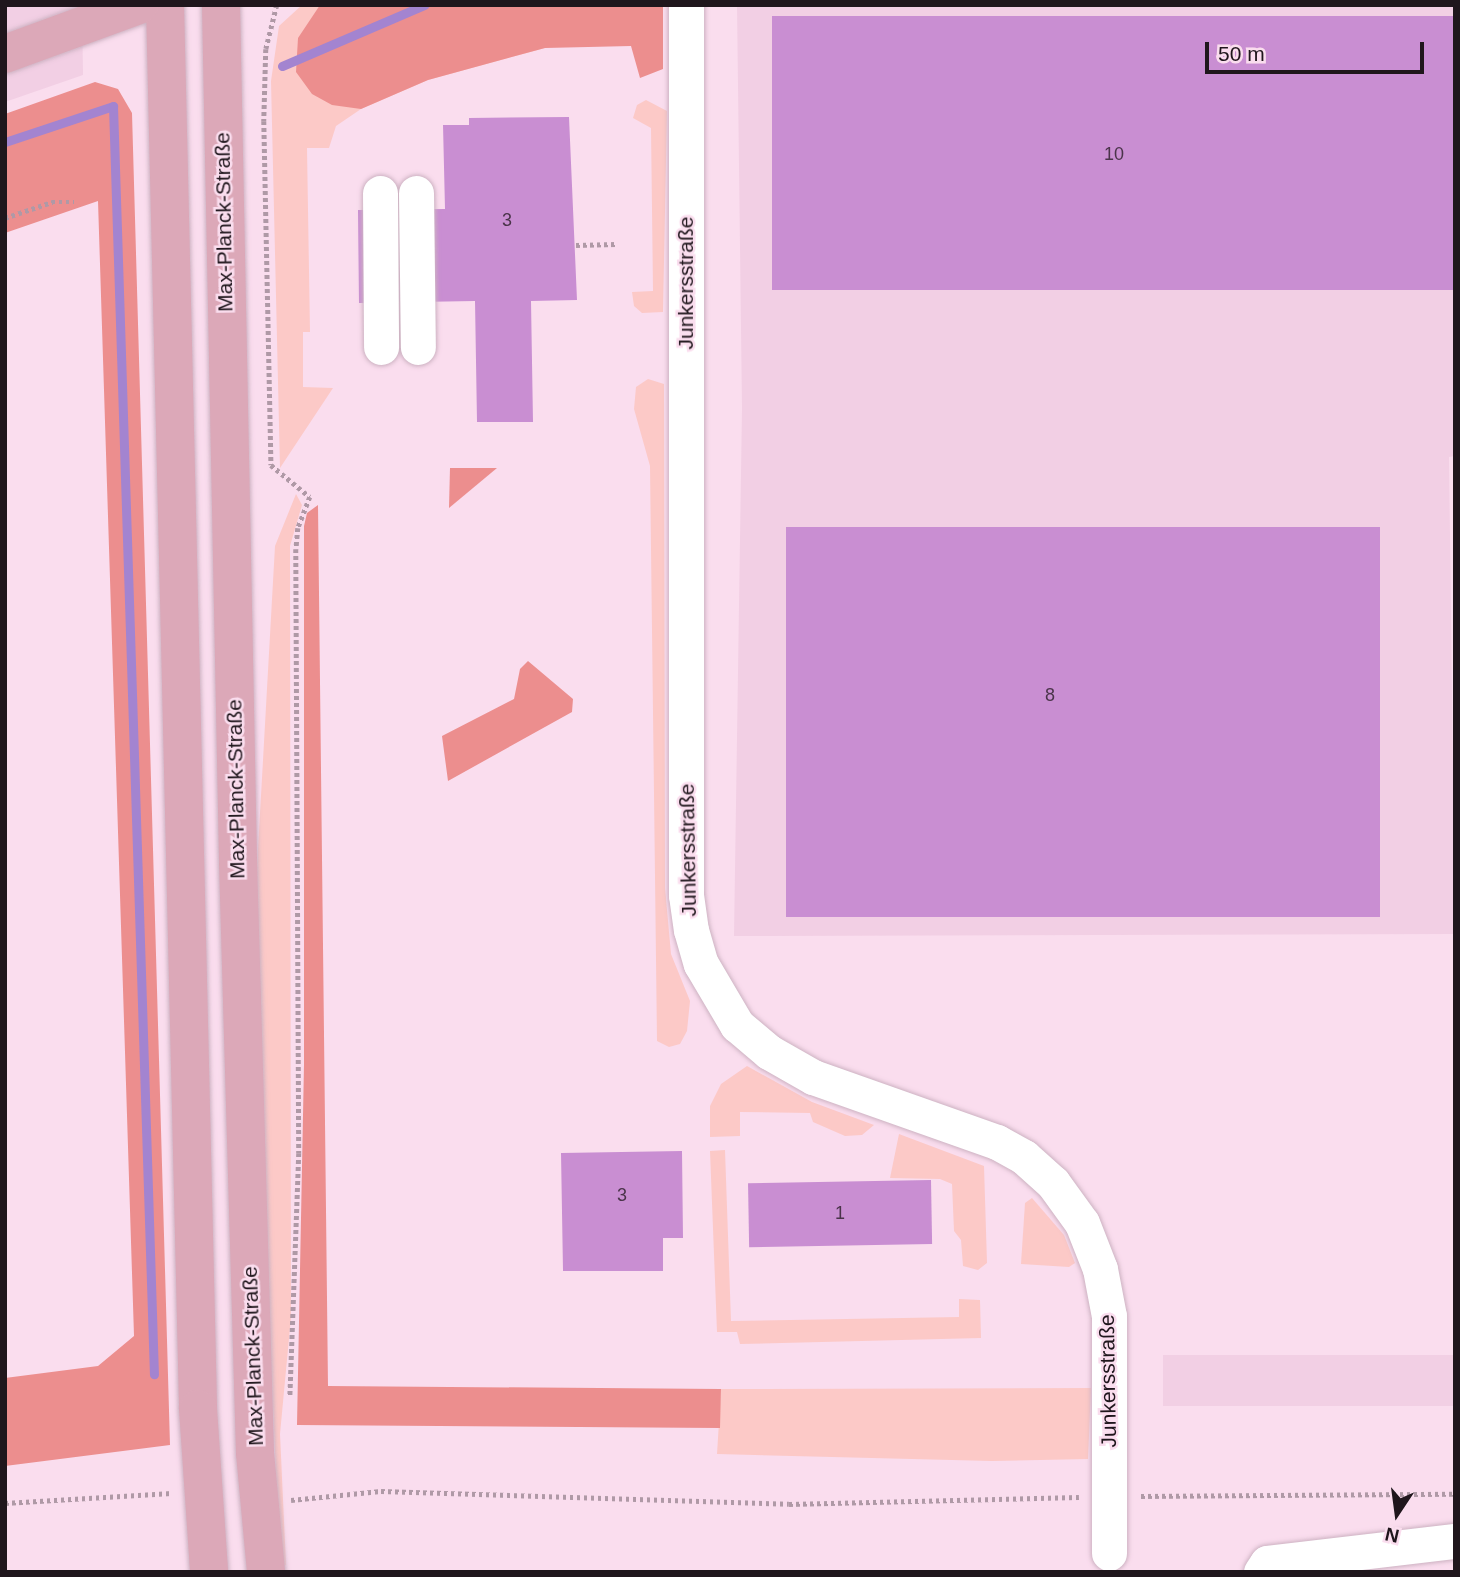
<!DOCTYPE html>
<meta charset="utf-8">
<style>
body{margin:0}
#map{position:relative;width:1460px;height:1577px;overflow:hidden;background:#faddee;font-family:Arial,sans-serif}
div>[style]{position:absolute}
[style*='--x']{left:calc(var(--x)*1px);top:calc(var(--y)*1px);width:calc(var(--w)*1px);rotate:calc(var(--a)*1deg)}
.built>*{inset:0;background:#f2cfe4;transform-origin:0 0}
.green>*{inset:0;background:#fcc9c7}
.forest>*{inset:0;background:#ec8e8e}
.stream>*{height:9px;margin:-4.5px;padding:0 4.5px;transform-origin:4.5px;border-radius:4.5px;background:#a384d0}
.building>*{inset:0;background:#c98ed2;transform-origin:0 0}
.path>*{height:4.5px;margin-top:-2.25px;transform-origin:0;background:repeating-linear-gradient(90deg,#af99a6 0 3.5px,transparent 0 7px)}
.roads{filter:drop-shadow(0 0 2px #cdb2c2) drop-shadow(0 0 2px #cdb2c2)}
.minor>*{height:35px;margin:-17.5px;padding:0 17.5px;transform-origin:17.5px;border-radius:17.5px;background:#fff}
.major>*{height:38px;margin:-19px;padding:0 19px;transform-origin:19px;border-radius:19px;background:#dca8b8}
span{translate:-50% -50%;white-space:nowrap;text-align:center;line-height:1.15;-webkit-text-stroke:5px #faddee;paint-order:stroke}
.number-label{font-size:18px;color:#4a344a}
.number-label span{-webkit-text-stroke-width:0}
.street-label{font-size:21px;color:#1f161c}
.frame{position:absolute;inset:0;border:7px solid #1f161c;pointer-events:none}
.north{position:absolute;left:1362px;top:1479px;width:70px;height:70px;-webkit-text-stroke:5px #faddee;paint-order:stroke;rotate:193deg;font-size:19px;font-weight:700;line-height:28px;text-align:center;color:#1f161c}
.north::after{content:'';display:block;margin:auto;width:24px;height:32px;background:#1f161c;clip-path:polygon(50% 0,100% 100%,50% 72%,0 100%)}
.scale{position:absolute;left:1205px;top:42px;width:219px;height:32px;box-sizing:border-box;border:4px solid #1f161c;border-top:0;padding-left:9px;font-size:21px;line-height:24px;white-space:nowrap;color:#1f161c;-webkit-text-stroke:5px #faddee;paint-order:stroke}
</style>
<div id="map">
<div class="built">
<div style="clip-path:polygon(5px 5px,82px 5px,83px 75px,5px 102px)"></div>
<div style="clip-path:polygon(737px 5px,1455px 5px,1455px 456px,1449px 457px,1455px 934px,734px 936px,742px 408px)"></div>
<div style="left:1455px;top:1355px;width:51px;height:292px;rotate:90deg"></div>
</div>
<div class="green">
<div style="clip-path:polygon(302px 5px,663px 5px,545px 48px,428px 80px,361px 109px,336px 126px,329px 148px,307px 148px,310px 332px,303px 332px,303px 387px,333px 388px,280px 468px,271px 81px,279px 26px)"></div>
<div style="clip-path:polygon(646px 100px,667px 111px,663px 312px,642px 313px,634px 306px,632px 292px,653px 291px,651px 128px,633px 118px,637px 105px)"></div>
<div style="clip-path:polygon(648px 379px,664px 384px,665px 888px,671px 954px,690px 1001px,687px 1031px,680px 1044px,669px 1047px,657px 1041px,650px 466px,634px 409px,636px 387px)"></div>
<div style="clip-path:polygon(296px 494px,302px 505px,290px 546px,291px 1317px,280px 1434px,286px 1565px,280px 1566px,262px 1154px,257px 867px,275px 546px)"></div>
<div style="clip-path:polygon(747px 1066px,812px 1102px,874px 1125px,862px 1135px,845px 1136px,813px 1122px,810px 1113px,740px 1112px,740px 1136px,710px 1137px,710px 1106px,721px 1084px)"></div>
<div style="clip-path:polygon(899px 1134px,984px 1166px,987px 1263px,978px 1270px,963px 1266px,961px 1240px,954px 1231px,952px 1184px,940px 1179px,890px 1178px)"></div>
<div style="clip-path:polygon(725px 1150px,731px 1321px,959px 1317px,959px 1299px,980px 1300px,981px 1338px,740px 1344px,737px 1332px,717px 1332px,710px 1151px)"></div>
<div style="clip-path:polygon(1032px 1198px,1064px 1235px,1075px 1263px,1069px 1267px,1021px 1264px,1025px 1203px)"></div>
<div style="clip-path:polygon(1091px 1388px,1088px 1459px,992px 1461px,717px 1454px,721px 1389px)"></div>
</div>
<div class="forest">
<div style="clip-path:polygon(320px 5px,663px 5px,663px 69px,640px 78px,631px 46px,545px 48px,428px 80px,361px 109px,332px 105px,312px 94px,296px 72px,298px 38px)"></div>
<div style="clip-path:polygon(95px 82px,118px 89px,132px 113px,170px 1445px,5px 1466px,5px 1378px,98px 1366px,134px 1336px,98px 201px,5px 233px,5px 114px)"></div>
<div style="clip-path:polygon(450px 468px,497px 468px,449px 508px)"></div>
<div style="clip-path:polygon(318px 505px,328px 1386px,721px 1389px,720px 1428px,297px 1425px,304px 1064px,304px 526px,307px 513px)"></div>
<div style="clip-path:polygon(528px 661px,573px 699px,572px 712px,448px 781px,442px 736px,514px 699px,520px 669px)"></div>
</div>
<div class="stream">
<div style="--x:282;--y:66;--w:155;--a:-23.2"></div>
<div style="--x:5;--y:142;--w:114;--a:-18.4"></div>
<div style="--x:113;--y:106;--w:1269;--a:88.15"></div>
</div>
<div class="building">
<div style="left:1455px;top:16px;width:274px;height:683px;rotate:90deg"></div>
<div style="clip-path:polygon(569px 117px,577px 300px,531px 301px,533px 422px,477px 422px,475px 301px,359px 303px,358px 210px,445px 209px,443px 125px,469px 125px,469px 118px)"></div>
<div style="left:1380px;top:527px;width:390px;height:594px;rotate:90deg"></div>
<div style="clip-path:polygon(682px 1151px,683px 1238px,663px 1238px,663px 1271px,563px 1271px,561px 1153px)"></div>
<div style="left:931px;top:1180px;width:64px;height:183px;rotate:89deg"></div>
</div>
<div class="path">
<div style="--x:277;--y:5;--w:45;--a:104"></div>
<div style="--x:266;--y:49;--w:72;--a:91.6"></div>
<div style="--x:264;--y:121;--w:344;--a:88.8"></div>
<div style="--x:271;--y:465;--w:50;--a:39.4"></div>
<div style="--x:310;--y:497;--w:33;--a:111"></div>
<div style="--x:298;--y:528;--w:21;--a:95"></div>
<div style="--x:296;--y:549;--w:604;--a:89.72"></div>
<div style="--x:299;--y:1153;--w:243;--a:92.1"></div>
<div style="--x:5;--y:218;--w:50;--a:-18.8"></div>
<div style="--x:52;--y:202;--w:22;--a:0"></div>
<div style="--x:576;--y:245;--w:40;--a:-1.4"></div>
<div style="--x:1141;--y:1496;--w:314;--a:-0.4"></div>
<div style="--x:291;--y:1500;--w:90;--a:-5.7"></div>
<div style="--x:381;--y:1491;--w:408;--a:1.8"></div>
<div style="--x:789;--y:1504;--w:290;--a:-1.4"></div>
<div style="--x:5;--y:1503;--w:167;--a:-3.4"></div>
</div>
<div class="roads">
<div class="minor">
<div style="--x:686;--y:5;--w:890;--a:90"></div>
<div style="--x:686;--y:895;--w:35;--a:82"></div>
<div style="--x:691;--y:930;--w:35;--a:74"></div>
<div style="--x:701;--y:964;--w:71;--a:59.5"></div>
<div style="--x:737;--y:1025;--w:42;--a:40.2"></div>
<div style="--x:769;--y:1052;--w:51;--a:29.6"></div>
<div style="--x:813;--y:1077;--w:195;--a:19.5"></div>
<div style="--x:997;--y:1142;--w:31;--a:29"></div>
<div style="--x:1024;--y:1157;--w:39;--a:42"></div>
<div style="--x:1053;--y:1183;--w:49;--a:54.1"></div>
<div style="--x:1082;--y:1223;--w:49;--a:68.6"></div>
<div style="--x:1100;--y:1269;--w:48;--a:79.2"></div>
<div style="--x:1109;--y:1316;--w:237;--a:90"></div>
<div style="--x:380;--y:193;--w:154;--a:89.6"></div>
<div style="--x:416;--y:193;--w:154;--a:89.3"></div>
<div style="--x:1261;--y:1572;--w:11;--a:-56"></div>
<div style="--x:1267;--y:1563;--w:189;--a:-6.7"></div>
</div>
<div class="major">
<div style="--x:165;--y:5;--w:1404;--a:88.65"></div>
<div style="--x:198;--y:1409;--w:163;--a:86.1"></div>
<div style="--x:221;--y:5;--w:857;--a:88.86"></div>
<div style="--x:238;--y:862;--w:591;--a:88.35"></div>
<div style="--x:255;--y:1453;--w:120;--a:84.7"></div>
<div style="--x:5;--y:54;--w:143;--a:-20.1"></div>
</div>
</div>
<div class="number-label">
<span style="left:1114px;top:154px">10</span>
<span style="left:507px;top:220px">3</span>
<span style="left:1050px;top:695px">8</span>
<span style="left:622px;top:1195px">3</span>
<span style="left:840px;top:1213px">1</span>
</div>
<div class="street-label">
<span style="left:224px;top:222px;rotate:-91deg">Max-Planck-Straße</span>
<span style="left:686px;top:283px;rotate:-90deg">Junkersstraße</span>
<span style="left:236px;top:789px;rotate:-91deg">Max-Planck-Straße</span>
<span style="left:688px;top:850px;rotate:-91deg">Junkersstraße</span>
<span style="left:253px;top:1356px;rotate:-92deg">Max-Planck-Straße</span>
<span style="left:1108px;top:1381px;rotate:-91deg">Junkersstraße</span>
</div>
<div class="frame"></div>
<div class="north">N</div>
<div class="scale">50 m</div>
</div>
